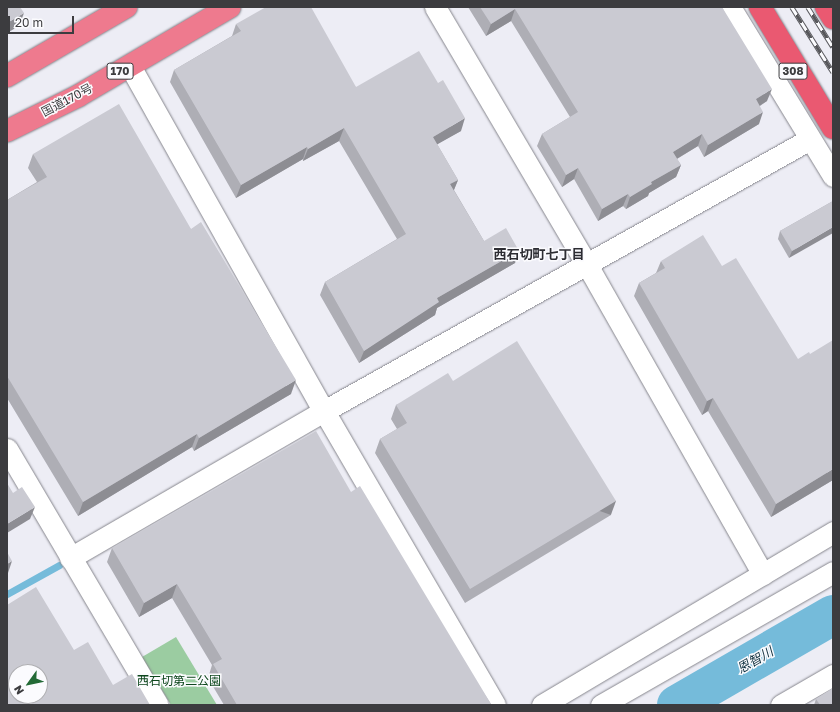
<!DOCTYPE html>
<meta charset="utf-8">
<style>
body{margin:0}
#map{position:relative;width:840px;height:712px;overflow:hidden;background:#ededf5;font-family:"Golos Text","Noto Sans JP",sans-serif}
div>[style]{position:absolute}
[style*='--x']{left:calc(var(--x)*1px);top:calc(var(--y)*1px);width:calc(var(--w)*1px);rotate:calc(var(--a)*1deg)}
.green>*{inset:0;background:#9bcca1}
.stream>*{height:7px;margin:-3.5px;padding:0 3.5px;transform-origin:3.5px;border-radius:3.5px;background:#75bbda}
.river>*{height:40px;margin:-20px;padding:0 20px;transform-origin:20px;border-radius:20px;background:#75bbda}
.roads{filter:drop-shadow(0 0 1px #86868d) drop-shadow(0 0 1px #86868d)}
.minor>*{height:21px;margin:-10.5px;padding:0 10.5px;transform-origin:10.5px;border-radius:10.5px;background:#fff}
.trunk>*{height:22px;margin:-11px;padding:0 11px;transform-origin:11px;border-radius:11px;background:#ee7a8e}
.motorway>*{height:22px;margin:-11px;padding:0 11px;transform-origin:11px;border-radius:11px;background:#ea5971}
.rail>*{height:4.5px;margin-top:-2.25px;transform-origin:0;background:repeating-linear-gradient(90deg,#fbfbfe 0 9px,#57575b 0 18px);box-sizing:border-box;border-block:1px solid #57575b}
.wall>*{inset:0;background:#aeaeb5}
.shaded-wall>*{inset:0;background:#8d8d93;transform-origin:0 0}
.building>*{inset:0;background:#cacad2}
span{translate:-50% -50%;white-space:nowrap;text-align:center;line-height:1.15;-webkit-text-stroke:3px #fbfbfe;paint-order:stroke}
.shield-label span{padding:1px 3px;background:#fbfbfe;border:1px solid;border-radius:3px;-webkit-text-stroke-width:0}
.shield-label{font-size:11px;color:#3c3c3f;font-weight:700}
.street-label{font-size:12px;color:#3c3c3f}
.park-label{font-size:12px;color:#0e471d}
.neighbourhood-label{font-size:13px;color:#2c2c32;font-weight:700}
.water-label{font-size:13px;color:#0f303e;font-style:italic}
.frame{position:absolute;inset:0;border:8px solid #3c3c3f;pointer-events:none}
.north{position:absolute;left:8px;top:664px;width:40px;height:40px;box-sizing:border-box;background:#fbfbfe;border:1px solid #afafb2;border-radius:50%;rotate:237deg;font-size:11px;font-weight:700;line-height:16px;text-align:center;color:#3c3c3f}
.north::after{content:'';display:block;margin:auto;width:14px;height:18px;background:#236a36;clip-path:polygon(50% 0,100% 100%,50% 72%,0 100%)}
.scale{position:absolute;left:8px;top:16px;width:66px;height:18px;box-sizing:border-box;border:2px solid #3c3c3f;border-top:0;padding-left:5px;font-size:12px;line-height:14px;white-space:nowrap;color:#3c3c3f;-webkit-text-stroke:3px #fbfbfe;paint-order:stroke}
</style>
<div id="map">
<div class="green">
<div style="clip-path:polygon(176px 637px,217px 705px,171px 705px,142px 657px)"></div>
</div>
<div class="stream">
<div style="--x:7;--y:594;--w:60;--a:-29.1"></div>
</div>
<div class="river">
<div style="--x:677;--y:705;--w:180;--a:-30"></div>
</div>
<div class="roads">
<div class="minor">
<div style="--x:435;--y:7;--w:297;--a:59.5"></div>
<div style="--x:586;--y:263;--w:358;--a:60.4"></div>
<div style="--x:730;--y:7;--w:198;--a:58.6"></div>
<div style="--x:130;--y:66;--w:396;--a:60.7"></div>
<div style="--x:324;--y:411;--w:340;--a:59.8"></div>
<div style="--x:7;--y:449;--w:297;--a:59.5"></div>
<div style="--x:70;--y:558;--w:293;--a:-30.1"></div>
<div style="--x:324;--y:411;--w:557;--a:-29.23"></div>
<div style="--x:542;--y:705;--w:339;--a:-30.7"></div>
<div style="--x:601;--y:705;--w:267;--a:-29.8"></div>
<div style="--x:781;--y:705;--w:60;--a:-30"></div>
</div>
<div class="trunk">
<div style="--x:7;--y:76;--w:138;--a:-30.1"></div>
<div style="--x:7;--y:131;--w:79;--a:-26.2"></div>
<div style="--x:78;--y:96;--w:176;--a:-30.4"></div>
</div>
<div class="motorway">
<div style="--x:760;--y:7;--w:141;--a:58.9"></div>
<div style="--x:826;--y:7;--w:13;--a:58"></div>
</div>
</div>
<div class="rail">
<div style="--x:792;--y:7;--w:77;--a:57.8"></div>
<div style="--x:808;--y:7;--w:47;--a:58"></div>
</div>
<div class="wall">
<div style="clip-path:polygon(468px 7px,722px 7px,767px 101px,760px 106px,759px 124px,704px 157px,698px 146px,677px 159px,681px 165px,676px 177px,649px 193px,648px 196px,626px 209px,623px 206px,598px 221px,574px 179px,562px 187px,537px 146px,542px 134px,570px 117px,511px 21px,486px 36px)"></div>
<div style="clip-path:polygon(236px 24px,356px 87px,461px 131px,437px 144px,458px 180px,454px 190px,484px 241px,519px 251px,515px 263px,437px 308px,435px 315px,359px 363px,320px 295px,325px 282px,397px 239px,339px 141px,303px 161px,303px 159px,236px 198px,170px 82px,174px 70px,232px 36px)"></div>
<div style="clip-path:polygon(33px 154px,191px 229px,291px 394px,194px 451px,192px 447px,78px 516px,7px 398px,7px 200px,37px 182px,28px 168px)"></div>
<div style="clip-path:polygon(833px 201px,789px 258px,778px 239px,780px 231px)"></div>
<div style="clip-path:polygon(661px 261px,833px 480px,771px 517px,708px 411px,702px 415px,634px 296px,639px 283px,656px 273px)"></div>
<div style="clip-path:polygon(453px 381px,611px 515px,465px 603px,375px 453px,380px 439px,397px 429px,391px 419px,396px 405px)"></div>
<div style="clip-path:polygon(351px 492px,491px 704px,491px 705px,224px 705px,208px 678px,212px 665px,172px 598px,139px 617px,107px 562px,112px 548px)"></div>
<div style="clip-path:polygon(816px 699px,833px 705px,814px 705px)"></div>
</div>
<div class="shaded-wall">
<div style="clip-path:polygon(515px 9px,511px 21px,486px 36px,491px 24px)"></div>
<div style="clip-path:polygon(24px 13px,19px 26px,7px 33px,7px 23px)"></div>
<div style="clip-path:polygon(772px 89px,767px 101px,751px 111px,756px 99px)"></div>
<div style="clip-path:polygon(763px 112px,759px 124px,704px 157px,708px 145px)"></div>
<div style="clip-path:polygon(465px 118px,461px 131px,429px 149px,433px 137px)"></div>
<div style="clip-path:polygon(344px 128px,339px 141px,303px 161px,308px 149px)"></div>
<div style="clip-path:polygon(702px 134px,698px 146px,668px 164px,673px 152px)"></div>
<div style="clip-path:polygon(307px 147px,303px 159px,236px 198px,241px 185px)"></div>
<div style="clip-path:polygon(681px 165px,676px 177px,649px 193px,648px 196px,626px 209px,630px 197px,651px 182px)"></div>
<div style="clip-path:polygon(578px 168px,574px 179px,562px 187px,566px 175px)"></div>
<div style="clip-path:polygon(458px 180px,453px 192px,450px 184px)"></div>
<div style="clip-path:polygon(628px 194px,623px 206px,598px 221px,602px 209px)"></div>
<div style="clip-path:polygon(833px 227px,833px 233px,789px 258px,792px 251px)"></div>
<div style="clip-path:polygon(519px 251px,515px 263px,437px 308px,435px 315px,359px 363px,364px 351px,437px 298px)"></div>
<div style="clip-path:polygon(296px 380px,291px 394px,194px 451px,199px 438px)"></div>
<div style="clip-path:polygon(713px 398px,708px 411px,702px 415px,707px 401px)"></div>
<div style="clip-path:polygon(197px 434px,192px 447px,78px 516px,83px 502px)"></div>
<div style="clip-path:polygon(833px 469px,833px 480px,771px 517px,776px 504px)"></div>
<div style="left:616px;top:501px;width:15px;height:170px;rotate:110deg"></div>
<div style="clip-path:polygon(35px 507px,30px 519px,7px 533px,7px 524px)"></div>
<div style="clip-path:polygon(12px 561px,8px 573px,7px 573px,7px 564px)"></div>
<div style="clip-path:polygon(177px 584px,172px 598px,139px 617px,144px 603px)"></div>
</div>
<div class="building">
<div style="clip-path:polygon(7px 7px,20px 7px,24px 13px,7px 23px)"></div>
<div style="clip-path:polygon(266px 7px,311px 7px,356px 87px,419px 51px,438px 83px,443px 80px,465px 118px,433px 137px,458px 180px,450px 184px,484px 241px,506px 228px,519px 251px,437px 298px,439px 302px,364px 351px,325px 282px,406px 234px,344px 128px,308px 149px,307px 147px,241px 185px,174px 70px,241px 31px,236px 24px)"></div>
<div style="clip-path:polygon(480px 7px,722px 7px,772px 89px,756px 99px,763px 112px,708px 145px,702px 134px,673px 152px,681px 165px,651px 182px,652px 184px,630px 197px,628px 194px,602px 209px,578px 168px,566px 175px,542px 134px,578px 112px,515px 9px,491px 24px)"></div>
<div style="clip-path:polygon(119px 104px,191px 229px,201px 222px,296px 380px,199px 438px,197px 434px,83px 502px,7px 376px,7px 200px,47px 177px,33px 154px)"></div>
<div style="clip-path:polygon(833px 201px,833px 227px,792px 251px,780px 231px)"></div>
<div style="clip-path:polygon(703px 235px,722px 266px,736px 258px,798px 359px,809px 352px,810px 354px,833px 340px,833px 469px,776px 504px,713px 398px,707px 401px,639px 283px,665px 268px,661px 261px)"></div>
<div style="clip-path:polygon(517px 341px,616px 501px,470px 589px,380px 439px,407px 423px,396px 405px,448px 373px,453px 381px)"></div>
<div style="clip-path:polygon(316px 431px,351px 492px,360px 486px,491px 704px,490px 705px,237px 705px,213px 664px,222px 659px,177px 584px,144px 603px,112px 548px)"></div>
<div style="clip-path:polygon(7px 483px,13px 493px,22px 487px,35px 507px,7px 524px)"></div>
<div style="clip-path:polygon(7px 552px,12px 561px,7px 564px)"></div>
<div style="clip-path:polygon(evenodd,36px 587px,74px 650px,88px 642px,113px 685px,132px 674px,150px 705px,7px 705px,7px 605px,36px 587px,16px 672px,40px 672px,40px 696px,16px 696px,16px 672px)"></div>
<div style="clip-path:polygon(833px 688px,833px 705px,820px 705px,816px 699px)"></div>
</div>
<div class="shield-label">
<span style="left:120px;top:71px">170</span>
<span style="left:793px;top:71px">308</span>
</div>
<div class="street-label">
<span style="left:67px;top:100px;rotate:-28deg">国道170号</span>
</div>
<div class="park-label">
<span style="left:179px;top:681px">西石切第二公園</span>
</div>
<div class="neighbourhood-label">
<span style="left:539px;top:254px">西石切町七丁目</span>
</div>
<div class="water-label">
<span style="left:755px;top:660px;rotate:-30deg">恩智川</span>
</div>
<div class="frame"></div>
<div class="north">N</div>
<div class="scale">20 m</div>
</div>
